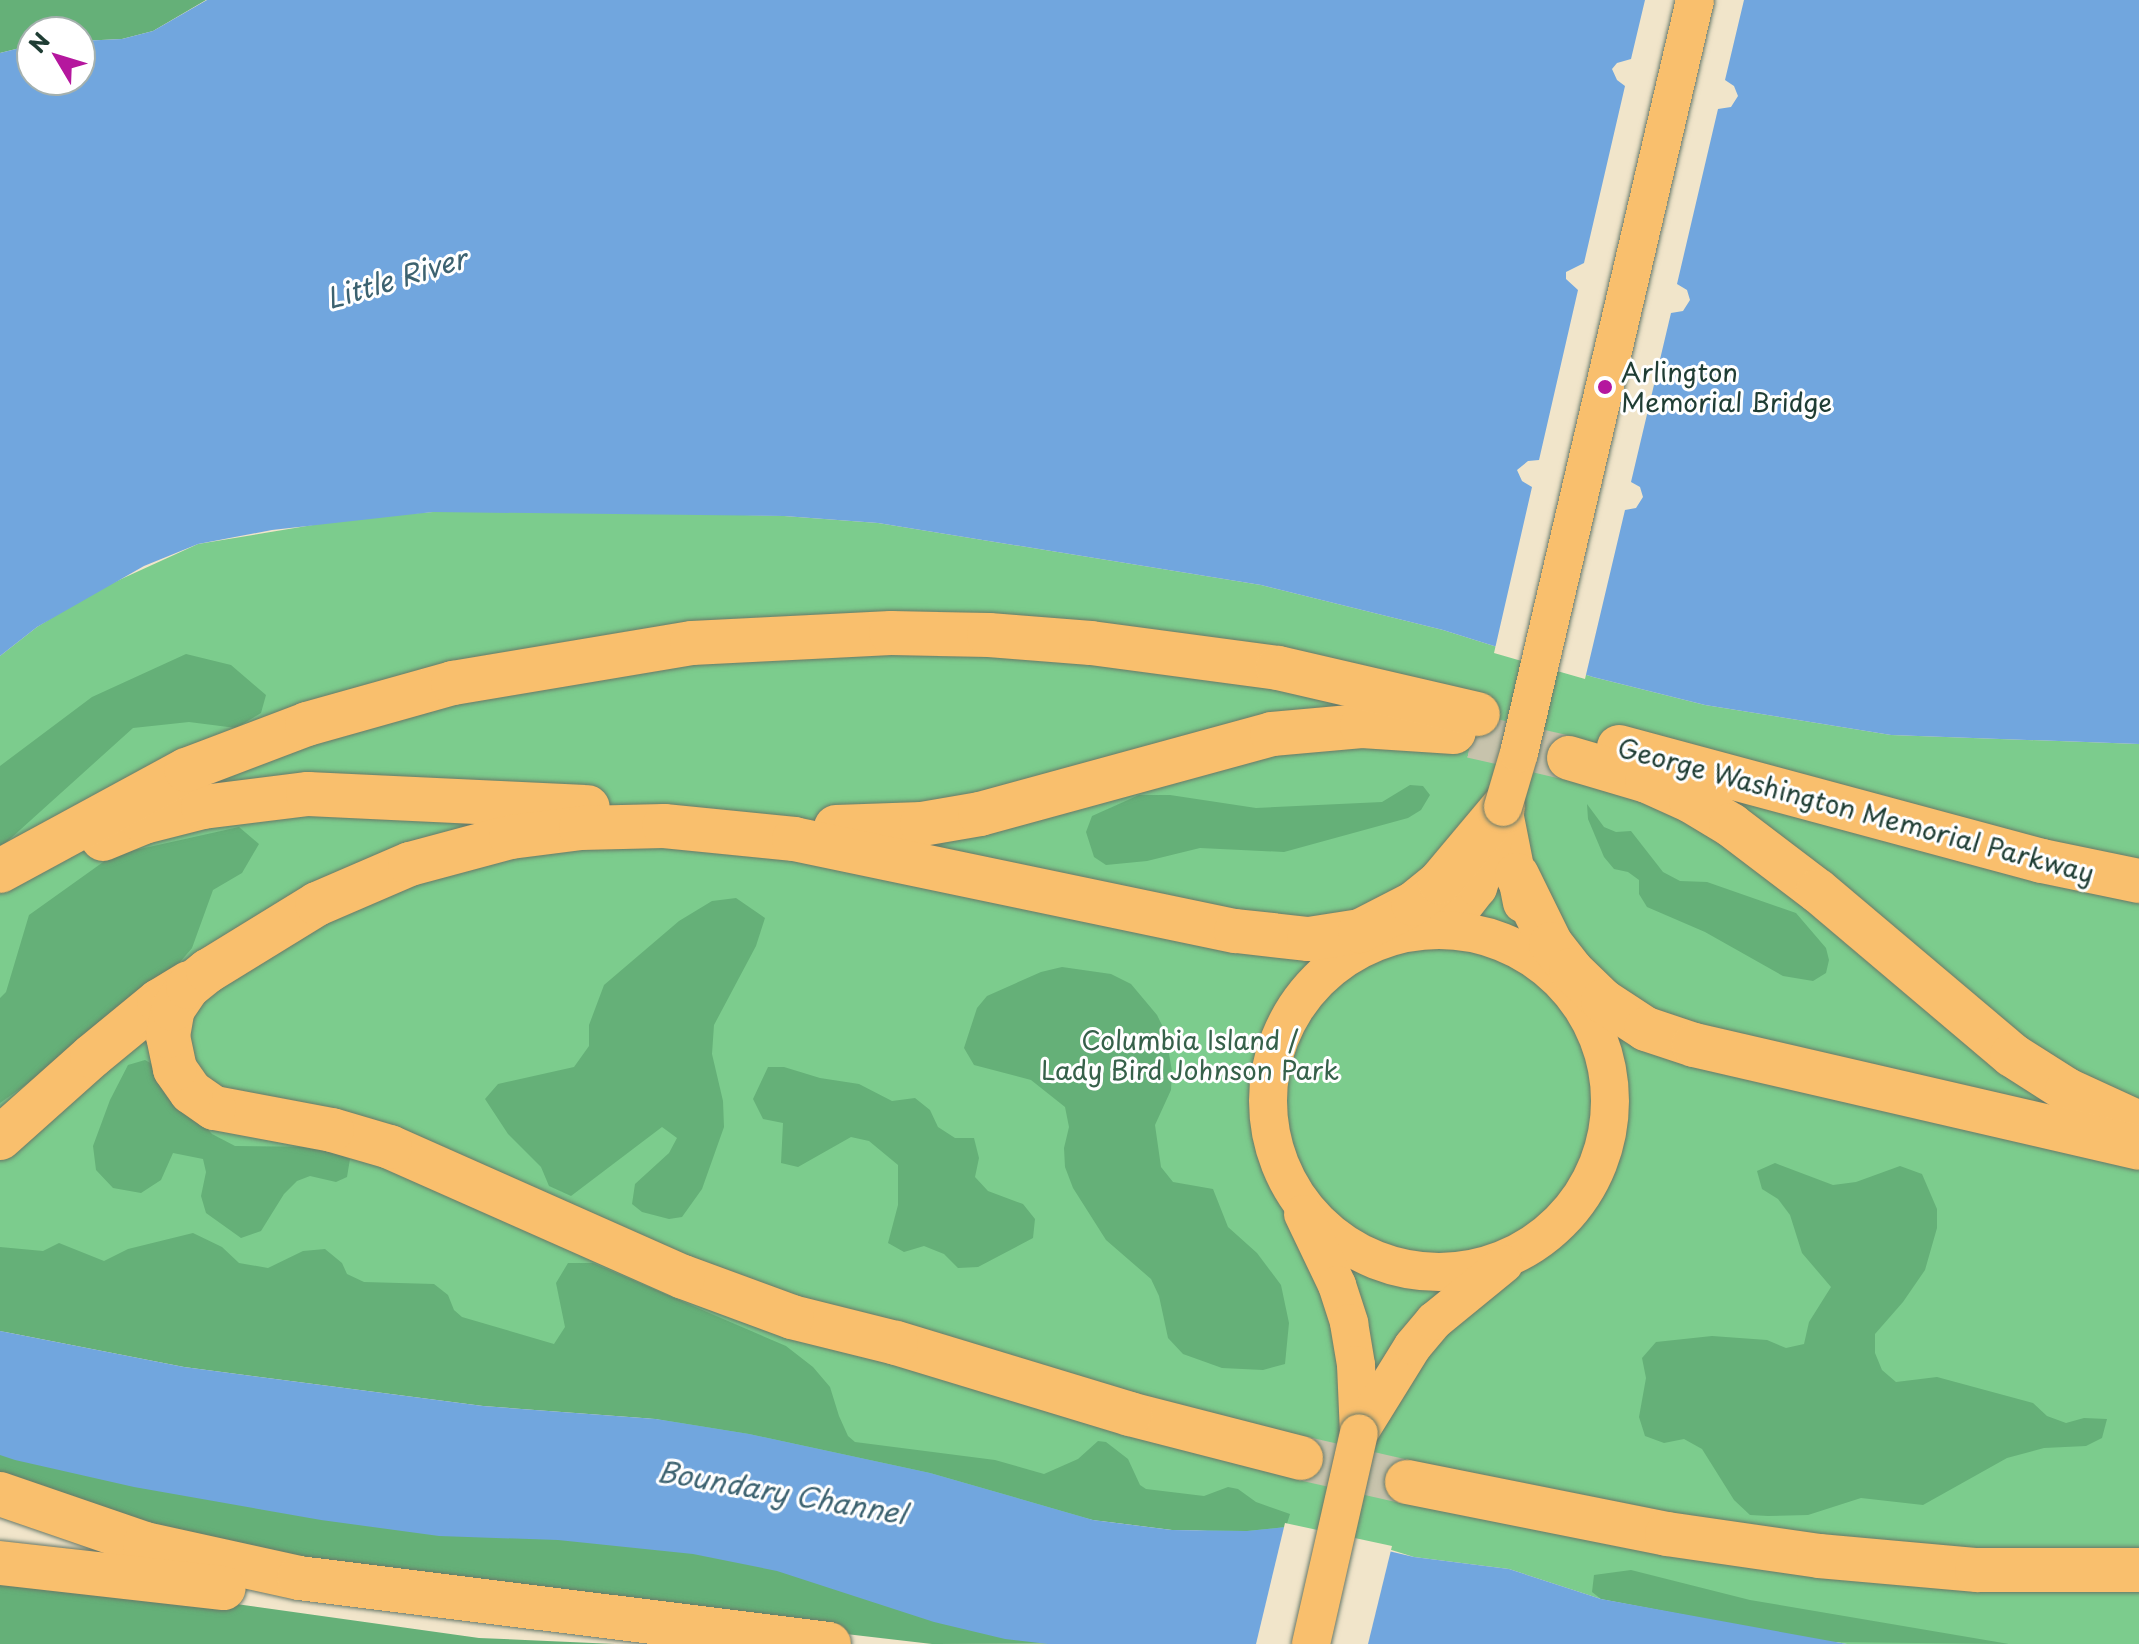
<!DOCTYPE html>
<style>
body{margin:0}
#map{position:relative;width:2139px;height:1644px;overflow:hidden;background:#f1e5ca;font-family:"Playpen Sans",sans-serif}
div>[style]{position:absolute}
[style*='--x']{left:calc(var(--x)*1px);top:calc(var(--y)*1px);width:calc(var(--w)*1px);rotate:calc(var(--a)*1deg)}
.green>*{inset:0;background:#7ccc8d}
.forest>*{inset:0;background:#65b078}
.water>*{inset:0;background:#71a6de}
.pier>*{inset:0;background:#f1e5ca}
.highway-tunnel>*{height:44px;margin-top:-22px;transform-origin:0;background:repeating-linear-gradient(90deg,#c7c3ac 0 44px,transparent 0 66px)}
.roads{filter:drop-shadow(0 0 2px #687868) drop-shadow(0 0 2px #687868)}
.major>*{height:38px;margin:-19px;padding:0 19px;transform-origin:19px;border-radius:19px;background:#f9bf6d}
.major>.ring{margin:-19px;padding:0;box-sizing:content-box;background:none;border:38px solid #f9bf6d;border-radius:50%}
.highway>*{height:44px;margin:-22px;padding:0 22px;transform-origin:22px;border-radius:22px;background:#f9bf6d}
.bridges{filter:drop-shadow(0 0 2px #687868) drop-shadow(0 0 2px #687868)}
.major-bridge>*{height:38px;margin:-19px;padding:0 19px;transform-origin:19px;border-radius:19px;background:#f9bf6d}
.dots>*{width:22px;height:22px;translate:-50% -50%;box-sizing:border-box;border:4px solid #fff;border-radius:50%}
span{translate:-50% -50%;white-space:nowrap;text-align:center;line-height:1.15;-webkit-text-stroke:6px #fff;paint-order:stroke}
.poi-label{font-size:26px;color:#1f3d34}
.left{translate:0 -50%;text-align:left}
.street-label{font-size:26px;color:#1f3d34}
.park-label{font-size:26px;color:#36614a}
.water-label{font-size:28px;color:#3c6270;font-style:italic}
.north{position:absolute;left:16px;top:16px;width:80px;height:80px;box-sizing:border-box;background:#fff;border:2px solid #a5b1ae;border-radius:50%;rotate:308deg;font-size:22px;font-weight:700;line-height:32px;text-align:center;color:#1f3d34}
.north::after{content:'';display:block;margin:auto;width:28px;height:36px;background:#b5179e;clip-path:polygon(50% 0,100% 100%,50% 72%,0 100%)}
</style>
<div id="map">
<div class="green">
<div style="clip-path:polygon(433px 512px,624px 512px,784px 516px,878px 523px,1261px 585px,1443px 630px,1593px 677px,1705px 705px,1891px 735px,2139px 744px,2139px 1644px,1847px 1644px,1601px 1599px,1509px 1569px,1414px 1557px,1385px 1548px,1093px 1520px,656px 1419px,0 1331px,0 656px,37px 627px,95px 591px,198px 544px,355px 518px)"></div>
</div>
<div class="forest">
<div style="clip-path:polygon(0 0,206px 0,153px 31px,122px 39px,80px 41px,80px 32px,32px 32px,32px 45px,0 53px)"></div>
<div style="clip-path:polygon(186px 654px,231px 665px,266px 695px,261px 713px,236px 728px,189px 722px,133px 728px,0 848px,0 766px,92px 697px)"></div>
<div style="clip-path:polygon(1410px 785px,1423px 786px,1430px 795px,1421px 810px,1408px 818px,1284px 852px,1200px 848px,1147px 861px,1106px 865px,1094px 857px,1086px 832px,1092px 816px,1139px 795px,1170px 795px,1256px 808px,1382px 802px)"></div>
<div style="clip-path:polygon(1587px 804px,1604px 827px,1616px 832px,1631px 831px,1663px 872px,1680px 881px,1707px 882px,1796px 913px,1826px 948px,1829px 960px,1826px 973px,1813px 981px,1783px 976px,1705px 932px,1647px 907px,1639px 894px,1639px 880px,1628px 872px,1614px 869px,1604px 857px,1588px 819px)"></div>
<div style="clip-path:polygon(239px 827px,259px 844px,242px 873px,213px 890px,192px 948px,150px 997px,0 1103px,0 998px,6px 992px,29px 915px,113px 855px)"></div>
<div style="clip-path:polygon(736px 898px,765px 918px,756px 946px,714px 1025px,712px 1054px,723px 1101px,724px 1127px,702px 1189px,682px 1217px,669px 1219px,642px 1212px,632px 1204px,635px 1184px,669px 1153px,677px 1138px,662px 1127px,571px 1196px,549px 1186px,541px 1167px,508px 1134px,485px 1099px,498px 1084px,574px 1067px,589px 1046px,589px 1025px,604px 985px,679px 921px,712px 901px)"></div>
<div style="clip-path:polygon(1062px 967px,1111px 974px,1131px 984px,1157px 1015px,1165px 1031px,1172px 1071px,1171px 1090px,1155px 1125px,1161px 1167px,1173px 1182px,1213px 1189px,1228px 1227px,1257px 1253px,1281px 1285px,1289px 1323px,1285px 1364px,1263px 1370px,1222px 1368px,1183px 1354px,1168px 1338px,1159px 1296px,1151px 1279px,1106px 1240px,1073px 1188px,1065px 1167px,1064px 1148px,1069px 1127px,1065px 1107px,1031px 1080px,974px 1065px,964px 1048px,977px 1008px,987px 996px,1041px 972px)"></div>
<div style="clip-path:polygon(145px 1060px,166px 1072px,189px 1108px,212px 1134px,235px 1146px,325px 1147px,350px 1159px,347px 1177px,336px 1182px,310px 1176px,297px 1181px,284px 1194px,261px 1231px,241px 1238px,206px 1213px,201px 1196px,206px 1172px,203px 1159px,173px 1153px,161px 1180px,141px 1193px,113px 1188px,96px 1170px,93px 1146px,110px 1100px,128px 1065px)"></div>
<div style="clip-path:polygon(768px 1067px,784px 1067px,820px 1078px,859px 1084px,892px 1101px,915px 1098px,930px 1110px,938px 1127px,955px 1138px,974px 1138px,979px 1158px,975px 1177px,988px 1191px,1023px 1204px,1035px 1219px,1033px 1238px,978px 1267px,958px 1268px,944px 1254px,924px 1246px,904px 1252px,888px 1243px,898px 1205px,898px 1165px,869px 1141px,851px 1137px,798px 1167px,781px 1163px,783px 1123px,763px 1119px,753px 1099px)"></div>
<div style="clip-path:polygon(1775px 1163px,1833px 1185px,1856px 1182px,1900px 1166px,1922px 1174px,1937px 1209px,1937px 1228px,1925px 1270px,1903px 1302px,1875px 1334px,1875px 1353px,1882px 1370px,1896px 1382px,1937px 1377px,2033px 1403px,2047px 1416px,2066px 1423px,2084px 1418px,2107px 1419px,2102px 1438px,2086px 1446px,2044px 1448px,2007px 1458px,1923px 1505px,1861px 1498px,1808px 1515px,1768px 1516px,1750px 1515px,1734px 1500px,1702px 1449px,1684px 1439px,1664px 1443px,1645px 1436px,1639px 1417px,1646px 1378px,1642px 1358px,1656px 1342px,1712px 1336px,1767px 1340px,1786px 1348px,1804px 1344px,1809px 1322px,1831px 1287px,1802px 1253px,1790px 1215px,1778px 1199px,1762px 1189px,1757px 1171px)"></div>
<div style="clip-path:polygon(193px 1233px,222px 1247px,239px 1263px,268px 1268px,303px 1251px,325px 1249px,342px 1263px,347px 1274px,364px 1282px,434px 1284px,448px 1295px,454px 1310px,462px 1317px,554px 1344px,565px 1327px,556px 1283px,568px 1263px,593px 1263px,786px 1346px,813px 1367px,830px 1387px,839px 1416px,848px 1436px,855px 1442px,995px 1460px,1044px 1474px,1078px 1459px,1098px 1441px,1106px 1442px,1128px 1459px,1140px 1485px,1146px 1489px,1204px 1496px,1228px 1487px,1238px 1489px,1256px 1502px,1290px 1514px,1286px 1527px,1247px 1531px,1172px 1530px,1093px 1520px,930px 1473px,749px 1434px,656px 1419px,483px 1406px,184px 1367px,0 1331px,0 1247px,43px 1251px,59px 1243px,104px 1261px,128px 1249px)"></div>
<div style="clip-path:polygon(0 1437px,824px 1563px,1256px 1643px,932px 1644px,639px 1610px,242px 1554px,0 1478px)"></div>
<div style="clip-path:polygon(1631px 1570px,1750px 1600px,2009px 1644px,1826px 1642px,1601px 1599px,1592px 1592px,1594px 1575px)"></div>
<div style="clip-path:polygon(0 1577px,129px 1589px,479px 1638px,615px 1644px,0 1644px)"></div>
</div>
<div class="water">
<div style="clip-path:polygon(207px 0,2139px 0,2139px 744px,1891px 735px,1705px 705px,1593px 677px,1443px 630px,1261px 585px,878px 523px,784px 516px,433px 512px,272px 530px,198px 544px,144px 566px,37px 627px,0 656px,0 53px,32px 45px,32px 80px,80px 80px,80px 41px,122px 39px,153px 31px)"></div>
<div style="clip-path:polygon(0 1331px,184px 1367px,483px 1406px,656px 1419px,749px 1434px,930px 1473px,1093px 1520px,1172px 1530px,1247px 1531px,1286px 1527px,1414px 1557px,1509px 1569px,1601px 1599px,1847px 1644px,1048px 1644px,1005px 1639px,934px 1622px,777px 1571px,693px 1554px,558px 1540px,439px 1536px,321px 1520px,134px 1487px,15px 1460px,0 1455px)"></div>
</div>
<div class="pier">
<div style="clip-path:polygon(1645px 0,1744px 0,1725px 80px,1734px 86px,1738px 96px,1731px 107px,1718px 109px,1677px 284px,1687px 290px,1690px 300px,1683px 311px,1671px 313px,1631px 482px,1640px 487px,1643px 497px,1636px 508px,1625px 510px,1585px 679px,1494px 653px,1532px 487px,1522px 481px,1517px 470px,1528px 461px,1539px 460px,1578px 290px,1566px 279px,1566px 272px,1584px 263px,1625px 86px,1617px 80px,1612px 69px,1617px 63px,1631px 59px)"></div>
<div style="clip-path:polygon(1285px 1523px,1392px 1546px,1368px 1644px,1256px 1644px)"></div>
</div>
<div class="highway-tunnel">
<div style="--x:1472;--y:736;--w:99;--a:12.8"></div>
<div style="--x:1301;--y:1458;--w:109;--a:12.8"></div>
</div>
<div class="roads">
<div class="major">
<div style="--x:1503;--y:807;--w:98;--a:78.8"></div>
<div style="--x:1439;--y:929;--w:20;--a:-37"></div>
<div style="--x:1455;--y:917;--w:37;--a:-52"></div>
<div style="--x:1478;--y:888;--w:81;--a:-72.7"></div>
<div class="ring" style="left:1268px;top:930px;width:304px;height:304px"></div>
<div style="--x:1303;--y:1214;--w:79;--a:64.4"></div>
<div style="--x:1337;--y:1285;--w:40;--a:72"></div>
<div style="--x:1349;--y:1323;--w:43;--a:80.5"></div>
<div style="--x:1356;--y:1365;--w:68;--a:87.5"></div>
<div style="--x:1359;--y:1433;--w:102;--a:-58.2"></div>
<div style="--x:1413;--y:1346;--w:33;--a:-50"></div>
<div style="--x:1434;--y:1321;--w:90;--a:-39.2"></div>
</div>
<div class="highway">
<div style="--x:1619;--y:747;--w:438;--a:15.1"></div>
<div style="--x:2042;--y:861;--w:99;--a:11.7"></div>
<div style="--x:1569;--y:758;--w:81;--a:16.4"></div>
<div style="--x:1647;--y:781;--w:48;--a:24.4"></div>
<div style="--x:1691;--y:801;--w:47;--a:31"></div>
<div style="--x:1731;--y:825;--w:109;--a:37.2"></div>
<div style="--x:1818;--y:891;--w:254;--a:40.2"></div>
<div style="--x:2012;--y:1055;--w:65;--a:32.5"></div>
<div style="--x:2067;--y:1090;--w:79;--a:24.6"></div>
<div style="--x:836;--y:827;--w:86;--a:-2"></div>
<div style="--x:922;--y:824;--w:59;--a:-9.8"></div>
<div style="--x:980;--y:814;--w:303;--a:-15.3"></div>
<div style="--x:1272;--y:734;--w:90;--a:-5.1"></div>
<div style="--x:1362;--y:726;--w:92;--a:3.7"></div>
<div style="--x:103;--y:839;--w:44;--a:-22.5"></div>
<div style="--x:144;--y:822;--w:61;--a:-14.3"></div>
<div style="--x:203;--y:807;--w:106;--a:-7.1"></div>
<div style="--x:308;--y:794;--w:280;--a:2.7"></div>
<div style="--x:0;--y:871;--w:212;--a:-28.5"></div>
<div style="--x:186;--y:770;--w:129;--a:-20.8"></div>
<div style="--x:307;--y:724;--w:152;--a:-15.7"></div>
<div style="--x:453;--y:683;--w:242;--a:-9.5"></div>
<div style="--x:692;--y:643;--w:199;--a:-2.9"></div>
<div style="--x:891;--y:633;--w:98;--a:1.2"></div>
<div style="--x:989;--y:635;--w:102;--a:4.5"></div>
<div style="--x:1091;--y:643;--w:189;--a:7.6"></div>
<div style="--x:1278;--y:668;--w:205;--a:13"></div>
<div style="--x:1517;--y:875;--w:77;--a:63.8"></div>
<div style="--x:1551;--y:944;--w:33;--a:52"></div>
<div style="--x:1571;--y:970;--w:45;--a:44.1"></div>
<div style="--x:1603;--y:1001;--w:51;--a:33.1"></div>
<div style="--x:1646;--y:1029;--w:51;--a:18.4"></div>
<div style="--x:1694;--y:1045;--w:457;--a:13"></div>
<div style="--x:0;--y:1138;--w:123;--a:-41.7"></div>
<div style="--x:92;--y:1056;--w:87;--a:-39.4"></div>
<div style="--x:159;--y:1001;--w:35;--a:-31"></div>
<div style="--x:1301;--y:1458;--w:177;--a:-165.6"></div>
<div style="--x:1130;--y:1414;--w:245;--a:-163.1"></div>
<div style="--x:896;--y:1343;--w:107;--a:-166"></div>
<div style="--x:792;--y:1317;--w:116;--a:-159.8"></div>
<div style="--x:683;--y:1277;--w:321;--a:-156.1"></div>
<div style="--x:390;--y:1147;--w:60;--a:-163.7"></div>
<div style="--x:332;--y:1130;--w:120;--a:-169.4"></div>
<div style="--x:214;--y:1108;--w:28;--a:-145"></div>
<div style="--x:191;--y:1092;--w:28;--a:-125"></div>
<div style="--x:175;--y:1069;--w:34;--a:-102"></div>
<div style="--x:168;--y:1036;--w:27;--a:-80"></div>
<div style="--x:173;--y:1009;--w:27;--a:-56"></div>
<div style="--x:188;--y:987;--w:26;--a:-39"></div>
<div style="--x:208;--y:971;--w:128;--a:-31.6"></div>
<div style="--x:317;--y:904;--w:101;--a:-23.3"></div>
<div style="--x:410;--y:864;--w:105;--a:-15"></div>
<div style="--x:511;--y:837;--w:71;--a:-7.3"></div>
<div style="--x:581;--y:828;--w:83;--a:-1.4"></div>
<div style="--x:664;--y:826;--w:131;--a:5.7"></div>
<div style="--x:794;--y:839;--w:451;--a:11.8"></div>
<div style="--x:1236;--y:931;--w:73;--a:6.3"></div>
<div style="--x:1309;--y:939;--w:52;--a:-8.9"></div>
<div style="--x:1360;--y:931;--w:59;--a:-27"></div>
<div style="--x:1413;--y:904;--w:35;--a:-39"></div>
<div style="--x:1440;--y:882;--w:98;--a:-50"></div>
<div style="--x:1407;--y:1482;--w:265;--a:11.3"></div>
<div style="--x:1667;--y:1534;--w:154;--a:8.2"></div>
<div style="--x:1819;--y:1556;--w:159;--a:5.1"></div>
<div style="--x:1977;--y:1570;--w:162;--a:0"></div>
<div style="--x:0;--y:1494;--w:153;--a:19"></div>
<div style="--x:145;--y:1544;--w:158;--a:12.4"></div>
<div style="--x:299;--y:1578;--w:534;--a:7.1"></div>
<div style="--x:0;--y:1563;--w:225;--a:6.4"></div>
</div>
</div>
<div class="bridges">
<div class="major-bridge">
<div style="--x:1503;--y:807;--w:56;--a:-73.5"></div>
<div style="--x:1519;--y:753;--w:773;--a:-76.84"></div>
<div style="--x:1311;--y:1644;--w:216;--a:-77.2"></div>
</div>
</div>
<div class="dots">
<div style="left:1605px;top:387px;background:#b5179e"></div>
</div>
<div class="poi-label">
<span class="left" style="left:1621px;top:387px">Arlington<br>Memorial Bridge</span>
</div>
<div class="street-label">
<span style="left:1856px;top:810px;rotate:15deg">George Washington Memorial Parkway</span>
</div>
<div class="park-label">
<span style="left:1190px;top:1055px">Columbia Island /<br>Lady Bird Johnson Park</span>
</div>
<div class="water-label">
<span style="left:396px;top:278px;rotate:-17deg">Little River</span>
<span style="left:782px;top:1492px;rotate:10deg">Boundary Channel</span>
</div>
<div class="north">N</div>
</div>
